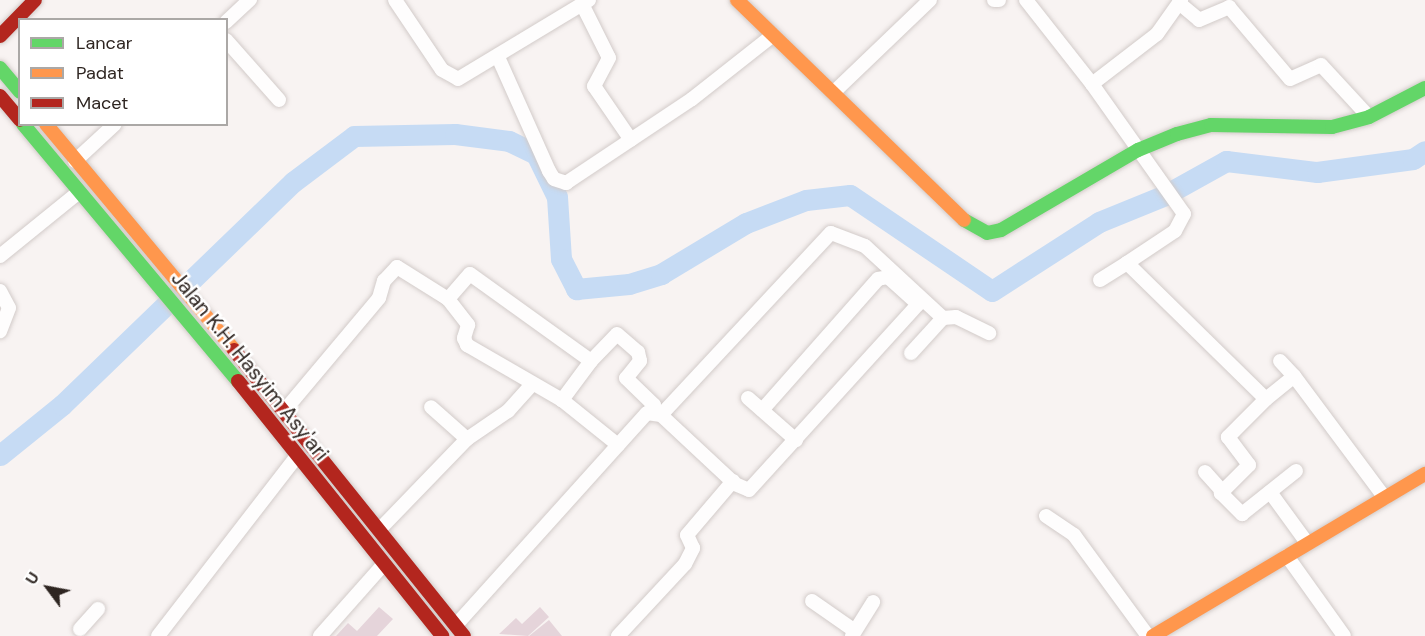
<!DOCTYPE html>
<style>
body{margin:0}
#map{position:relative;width:1425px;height:636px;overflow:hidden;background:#f8f3f2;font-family:"DM Sans",sans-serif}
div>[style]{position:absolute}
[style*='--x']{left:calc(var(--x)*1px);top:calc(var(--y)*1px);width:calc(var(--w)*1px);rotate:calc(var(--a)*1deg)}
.river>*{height:21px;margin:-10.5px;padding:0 10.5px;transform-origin:10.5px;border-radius:10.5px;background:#c6dbf4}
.building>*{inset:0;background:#e5d4da}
.roads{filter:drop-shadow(0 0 2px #d2cbc9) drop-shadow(0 0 2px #d2cbc9)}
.street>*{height:14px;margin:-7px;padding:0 7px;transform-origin:7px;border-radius:7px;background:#fefdfd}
.fast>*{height:14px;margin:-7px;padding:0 7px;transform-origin:7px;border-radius:7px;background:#63d668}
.slow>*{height:14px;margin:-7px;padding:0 7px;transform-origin:7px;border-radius:7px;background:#ff974d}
.jam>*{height:14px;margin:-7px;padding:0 7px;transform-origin:7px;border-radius:7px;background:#b3261e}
span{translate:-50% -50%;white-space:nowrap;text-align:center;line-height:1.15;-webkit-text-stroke:5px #fff;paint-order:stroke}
.street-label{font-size:21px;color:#2e2521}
.legend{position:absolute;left:18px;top:18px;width:210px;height:108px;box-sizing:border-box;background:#fff;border:2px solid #aba8a6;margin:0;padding:8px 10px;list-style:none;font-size:18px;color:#2e2521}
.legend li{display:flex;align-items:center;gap:12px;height:30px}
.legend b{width:30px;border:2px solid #aba8a6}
.north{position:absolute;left:18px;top:558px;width:60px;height:60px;-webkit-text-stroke:4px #fff;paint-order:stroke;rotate:302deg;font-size:16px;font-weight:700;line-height:24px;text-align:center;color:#2e2521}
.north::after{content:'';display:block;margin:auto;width:21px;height:27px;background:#2e2521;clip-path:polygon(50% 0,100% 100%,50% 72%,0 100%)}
</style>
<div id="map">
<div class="river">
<div style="--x:0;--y:455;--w:80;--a:-38.9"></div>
<div style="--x:62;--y:405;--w:321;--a:-44"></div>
<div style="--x:293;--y:182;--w:76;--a:-37"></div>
<div style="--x:354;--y:136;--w:101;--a:-1.1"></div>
<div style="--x:455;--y:134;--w:54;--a:7.4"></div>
<div style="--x:509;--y:141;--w:30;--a:26"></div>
<div style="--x:536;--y:154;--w:48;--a:64"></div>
<div style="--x:557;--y:197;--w:62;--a:86.3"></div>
<div style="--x:561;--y:259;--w:34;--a:63"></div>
<div style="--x:576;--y:289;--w:53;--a:-5.4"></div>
<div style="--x:629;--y:284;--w:34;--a:-17"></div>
<div style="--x:661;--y:274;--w:99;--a:-31"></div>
<div style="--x:746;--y:223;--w:64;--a:-21"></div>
<div style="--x:806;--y:200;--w:44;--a:-6.5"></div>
<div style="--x:850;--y:195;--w:171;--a:34.1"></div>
<div style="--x:992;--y:291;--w:127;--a:-32.8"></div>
<div style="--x:1099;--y:222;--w:71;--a:-22.2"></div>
<div style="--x:1165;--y:195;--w:70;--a:-29.1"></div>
<div style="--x:1226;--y:161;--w:92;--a:6.9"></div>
<div style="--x:1317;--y:172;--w:97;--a:-7.7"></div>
<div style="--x:1413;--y:159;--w:14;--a:-34"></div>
</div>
<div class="building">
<div style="clip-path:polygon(379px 607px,393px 619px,377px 636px,336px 636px,348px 623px,357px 631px)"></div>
<div style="clip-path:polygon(540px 607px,549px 617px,528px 636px,499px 634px,516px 618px,522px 624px)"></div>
<div style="clip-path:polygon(549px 620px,562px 636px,529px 636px)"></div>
</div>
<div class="roads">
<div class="street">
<div style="--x:395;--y:0;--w:84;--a:56.1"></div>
<div style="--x:442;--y:70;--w:18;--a:29"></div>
<div style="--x:458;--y:79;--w:153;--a:-31.1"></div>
<div style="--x:994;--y:0;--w:5;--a:0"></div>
<div style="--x:1026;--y:0;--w:107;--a:51.8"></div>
<div style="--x:1092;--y:84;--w:159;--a:54.7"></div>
<div style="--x:1184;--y:214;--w:19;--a:118"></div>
<div style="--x:1175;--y:231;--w:58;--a:146.3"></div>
<div style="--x:1127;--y:263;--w:194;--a:44.4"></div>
<div style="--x:1266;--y:399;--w:36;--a:-39"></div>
<div style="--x:1294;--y:376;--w:152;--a:53.3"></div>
<div style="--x:1179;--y:3;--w:26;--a:40"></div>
<div style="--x:1199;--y:20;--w:33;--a:-23"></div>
<div style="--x:1229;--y:7;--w:94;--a:49.7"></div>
<div style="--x:1290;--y:79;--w:34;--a:-24"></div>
<div style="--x:1321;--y:65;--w:71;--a:47.3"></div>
<div style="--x:582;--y:4;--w:60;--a:63.4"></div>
<div style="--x:609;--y:58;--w:32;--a:118"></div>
<div style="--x:594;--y:86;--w:65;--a:55.6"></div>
<div style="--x:226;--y:22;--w:33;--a:-43"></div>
<div style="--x:226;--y:40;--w:80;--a:48.5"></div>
<div style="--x:498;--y:57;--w:125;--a:65.9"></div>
<div style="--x:549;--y:171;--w:9;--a:58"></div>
<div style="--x:554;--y:179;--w:13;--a:18"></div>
<div style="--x:566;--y:183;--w:151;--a:-33.7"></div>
<div style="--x:692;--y:99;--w:103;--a:-38.3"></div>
<div style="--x:1092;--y:84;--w:82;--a:-37.6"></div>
<div style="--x:1157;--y:34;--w:42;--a:-54.8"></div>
<div style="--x:834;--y:92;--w:133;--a:-43.8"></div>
<div style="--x:75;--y:161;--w:54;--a:-42.8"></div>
<div style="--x:0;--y:256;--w:102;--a:-39"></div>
<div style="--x:1100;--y:280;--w:32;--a:-32"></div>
<div style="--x:0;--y:291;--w:19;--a:62"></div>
<div style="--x:9;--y:308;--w:25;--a:111"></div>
<div style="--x:448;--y:299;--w:33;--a:-49"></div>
<div style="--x:470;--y:274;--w:149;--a:35.7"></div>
<div style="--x:591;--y:361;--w:37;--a:-46"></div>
<div style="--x:617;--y:334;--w:28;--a:41"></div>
<div style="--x:638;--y:352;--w:9;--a:77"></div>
<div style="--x:640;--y:361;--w:22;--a:129"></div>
<div style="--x:626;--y:378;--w:39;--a:44"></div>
<div style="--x:654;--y:405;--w:6;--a:99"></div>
<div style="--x:911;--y:353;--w:47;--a:-47.6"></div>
<div style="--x:591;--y:361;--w:49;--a:126.6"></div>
<div style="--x:562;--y:400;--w:72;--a:38.8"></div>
<div style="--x:1280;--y:361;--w:21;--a:47"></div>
<div style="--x:748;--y:398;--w:64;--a:41.2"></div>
<div style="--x:1266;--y:399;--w:54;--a:135"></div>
<div style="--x:1228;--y:437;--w:35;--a:53"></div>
<div style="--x:1249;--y:465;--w:40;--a:135"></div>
<div style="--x:1221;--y:493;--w:30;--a:45"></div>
<div style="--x:1242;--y:514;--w:69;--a:-38.5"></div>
<div style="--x:285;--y:410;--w:146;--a:-50"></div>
<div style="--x:379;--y:298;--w:18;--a:-74"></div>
<div style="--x:384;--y:281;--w:19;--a:-47"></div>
<div style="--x:397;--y:267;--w:60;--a:32.1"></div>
<div style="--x:448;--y:299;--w:33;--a:52"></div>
<div style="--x:468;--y:325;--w:14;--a:107"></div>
<div style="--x:464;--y:338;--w:8;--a:67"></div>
<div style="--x:467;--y:345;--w:110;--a:30.1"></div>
<div style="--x:661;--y:415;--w:101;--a:43"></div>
<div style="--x:735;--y:484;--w:15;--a:23"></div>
<div style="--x:749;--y:490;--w:251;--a:-47.7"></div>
<div style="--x:918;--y:304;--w:40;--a:-138"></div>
<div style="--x:888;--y:277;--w:10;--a:169"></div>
<div style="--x:878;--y:279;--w:175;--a:131.5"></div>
<div style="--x:467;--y:439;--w:50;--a:-34.3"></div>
<div style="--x:508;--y:411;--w:36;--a:-48"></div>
<div style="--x:1205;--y:472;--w:24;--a:48"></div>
<div style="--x:1270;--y:492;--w:63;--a:54"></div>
<div style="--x:1046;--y:516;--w:34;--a:34"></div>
<div style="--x:1074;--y:535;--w:125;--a:53.8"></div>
<div style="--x:380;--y:529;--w:125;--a:-46"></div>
<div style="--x:467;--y:439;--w:48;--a:-138.4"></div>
<div style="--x:1287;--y:556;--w:98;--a:54.5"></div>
<div style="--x:812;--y:601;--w:52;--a:34.9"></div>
<div style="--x:456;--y:625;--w:285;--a:-48"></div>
<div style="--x:647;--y:413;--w:14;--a:8"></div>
<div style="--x:661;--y:415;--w:249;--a:-47"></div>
<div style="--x:831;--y:233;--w:36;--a:21"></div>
<div style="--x:865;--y:246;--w:106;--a:42.7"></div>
<div style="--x:943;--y:318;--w:13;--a:-4"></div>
<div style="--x:956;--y:317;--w:37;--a:26"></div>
<div style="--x:80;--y:629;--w:27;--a:-48"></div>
<div style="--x:158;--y:636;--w:227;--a:-52.3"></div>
<div style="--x:320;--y:636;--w:96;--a:-48.4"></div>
<div style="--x:618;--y:636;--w:98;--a:-47.1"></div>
<div style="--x:685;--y:564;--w:18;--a:-63"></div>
<div style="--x:693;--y:548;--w:14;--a:-115"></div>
<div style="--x:687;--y:535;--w:71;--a:-49.6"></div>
<div style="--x:852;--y:636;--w:40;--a:-58"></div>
</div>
<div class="fast">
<div style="--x:0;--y:68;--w:31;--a:50"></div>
<div style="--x:23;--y:124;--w:335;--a:50.1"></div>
<div style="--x:964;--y:220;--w:26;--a:29"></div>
<div style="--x:987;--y:233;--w:14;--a:-12"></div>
<div style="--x:1001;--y:230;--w:159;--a:-30.3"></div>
<div style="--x:1138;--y:150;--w:42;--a:-22.3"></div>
<div style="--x:1177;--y:134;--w:35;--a:-15"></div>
<div style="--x:1211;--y:125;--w:121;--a:0.9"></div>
<div style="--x:1332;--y:127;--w:38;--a:-15"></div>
<div style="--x:1369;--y:117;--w:63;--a:-27.4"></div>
</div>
<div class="slow">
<div style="--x:737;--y:0;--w:316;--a:44.1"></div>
<div style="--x:46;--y:124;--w:294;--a:50.2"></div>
<div style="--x:1153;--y:636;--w:317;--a:-30.8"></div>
</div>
<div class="jam">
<div style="--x:0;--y:36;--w:50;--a:-45.8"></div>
<div style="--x:0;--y:96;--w:31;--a:50"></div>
<div style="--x:234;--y:350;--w:367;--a:51.2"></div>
<div style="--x:238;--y:381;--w:327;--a:51.3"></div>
</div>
</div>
<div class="street-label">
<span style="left:250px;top:366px;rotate:51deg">Jalan K.H. Hasyim Asy'ari</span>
</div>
<ul class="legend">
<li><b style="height:8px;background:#63d668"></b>Lancar</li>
<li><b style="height:8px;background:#ff974d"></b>Padat</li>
<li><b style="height:8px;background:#b3261e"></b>Macet</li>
</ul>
<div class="north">U</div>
</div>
